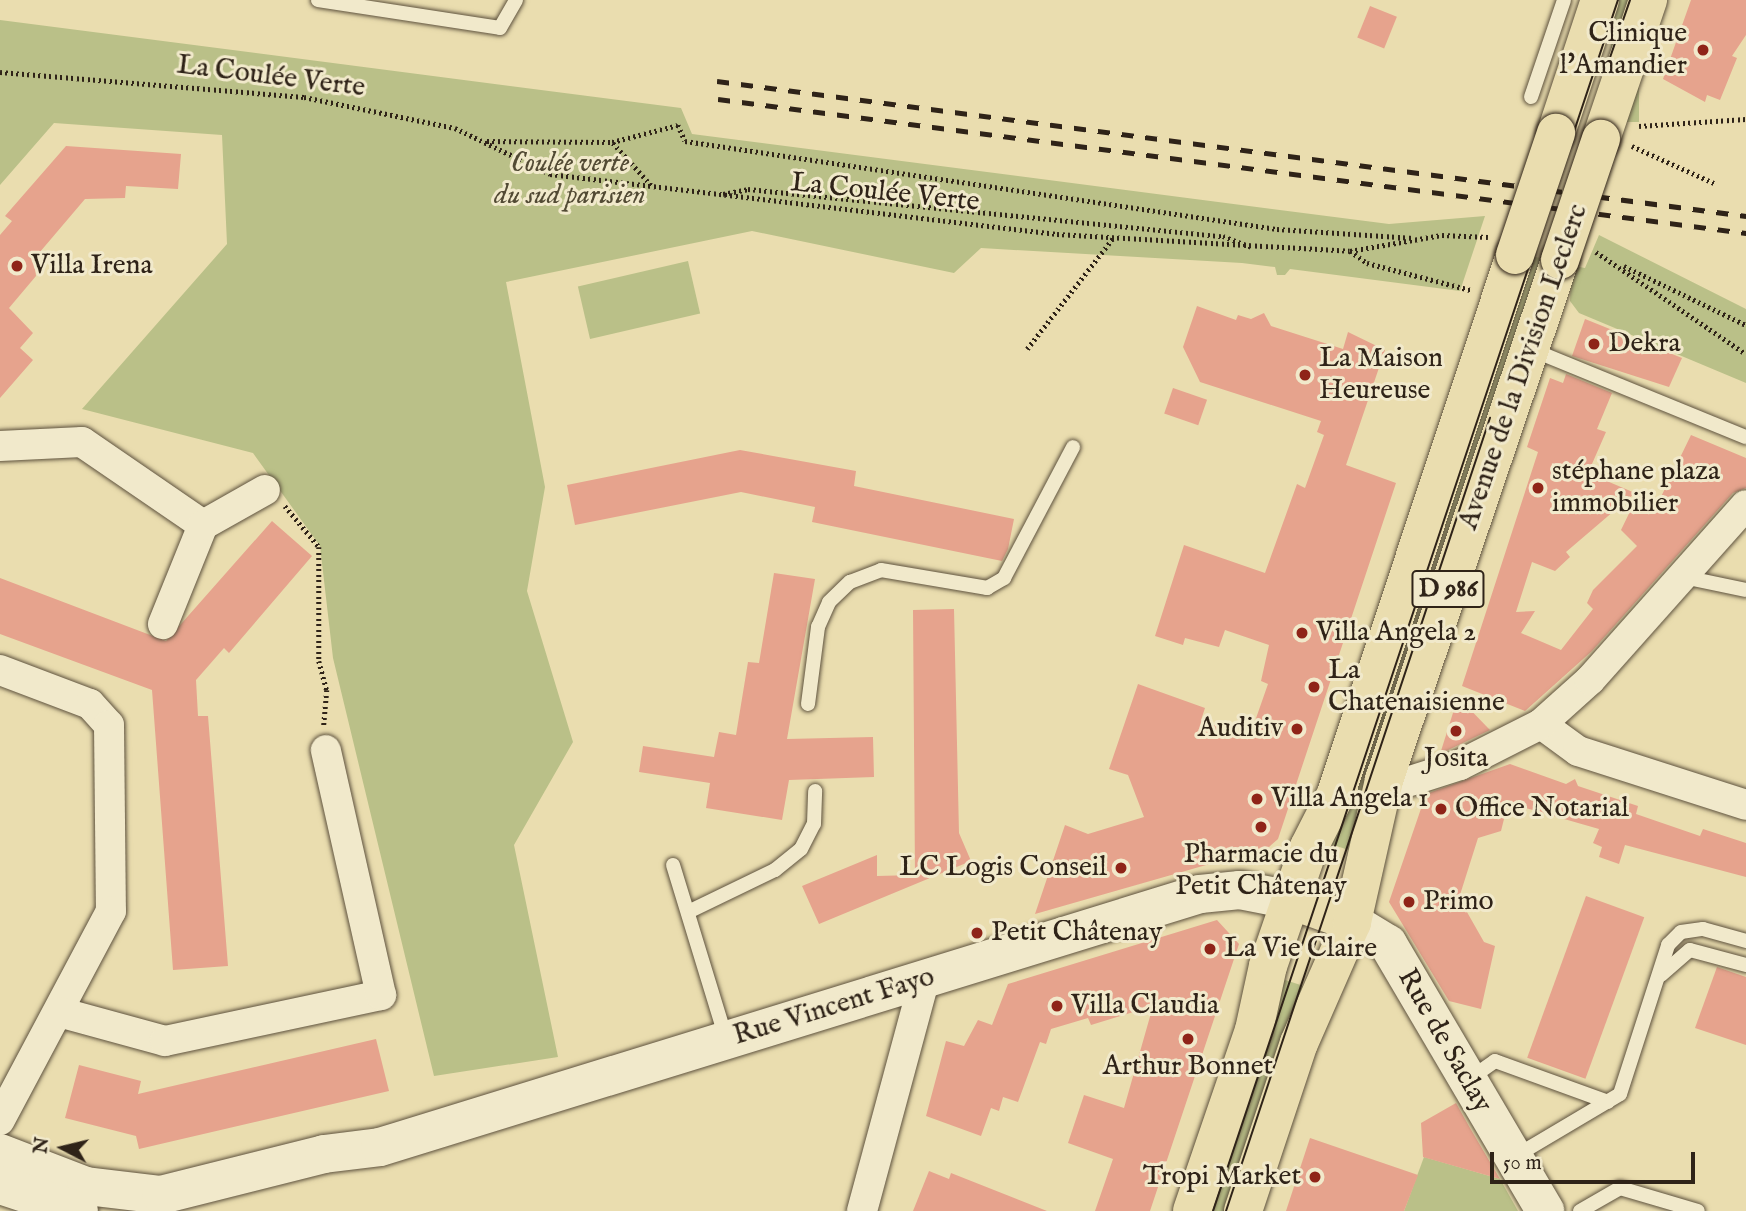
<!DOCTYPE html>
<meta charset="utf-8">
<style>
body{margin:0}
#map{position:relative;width:1746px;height:1211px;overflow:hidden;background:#eaddaf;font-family:"IM FELL English",serif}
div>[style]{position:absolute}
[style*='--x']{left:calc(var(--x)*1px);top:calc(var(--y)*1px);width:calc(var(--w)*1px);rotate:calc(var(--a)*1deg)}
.green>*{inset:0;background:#bac088;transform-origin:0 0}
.building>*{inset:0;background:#e6a38d;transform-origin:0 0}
.path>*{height:4.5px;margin-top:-2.25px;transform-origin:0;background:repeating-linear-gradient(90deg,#2f2318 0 2px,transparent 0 5.5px)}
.roads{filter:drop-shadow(0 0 2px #5e523e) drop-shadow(0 0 2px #5e523e)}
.lane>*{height:14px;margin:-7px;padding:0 7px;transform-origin:7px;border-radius:7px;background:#f1e9cb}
.street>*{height:30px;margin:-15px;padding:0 15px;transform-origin:15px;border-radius:15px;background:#f1e9cb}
.secondary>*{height:38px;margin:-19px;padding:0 19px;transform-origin:19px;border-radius:19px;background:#f1e9cb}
.primary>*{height:38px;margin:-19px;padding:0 19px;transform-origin:19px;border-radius:19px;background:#eaddaf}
.tram>*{height:2px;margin:-1px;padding:0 1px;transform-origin:1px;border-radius:1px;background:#2f2318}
.rail>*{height:5px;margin-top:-2.5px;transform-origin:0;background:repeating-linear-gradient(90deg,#2f2318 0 12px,transparent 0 24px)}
.bridges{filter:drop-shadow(0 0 2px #2f2318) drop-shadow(0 0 2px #2f2318)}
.primary-bridge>*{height:38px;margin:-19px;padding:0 19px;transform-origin:19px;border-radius:19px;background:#eaddaf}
.dots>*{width:19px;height:19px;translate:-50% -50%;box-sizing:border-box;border:4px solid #f1e9cb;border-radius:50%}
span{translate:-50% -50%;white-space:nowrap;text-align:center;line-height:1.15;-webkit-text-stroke:6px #f1e9cb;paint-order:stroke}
.shield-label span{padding:2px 5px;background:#f1e9cb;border:2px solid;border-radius:5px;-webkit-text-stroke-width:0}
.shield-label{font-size:26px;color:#2f2318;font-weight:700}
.poi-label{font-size:28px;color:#2f2318}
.right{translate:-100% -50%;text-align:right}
.left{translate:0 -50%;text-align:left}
.street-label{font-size:28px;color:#2f2318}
.park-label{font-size:28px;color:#524a34;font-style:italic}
.north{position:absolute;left:28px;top:1113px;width:70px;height:70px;-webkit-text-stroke:5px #f1e9cb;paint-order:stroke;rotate:277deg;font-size:19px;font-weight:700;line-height:28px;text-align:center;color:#2f2318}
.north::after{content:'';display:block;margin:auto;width:24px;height:32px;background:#2f2318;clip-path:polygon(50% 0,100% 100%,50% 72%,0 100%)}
.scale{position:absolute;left:1490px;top:1152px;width:205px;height:32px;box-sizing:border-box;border:4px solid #2f2318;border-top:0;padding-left:9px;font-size:21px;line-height:24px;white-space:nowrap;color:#2f2318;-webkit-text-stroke:5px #f1e9cb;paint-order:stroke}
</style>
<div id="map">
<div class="green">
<div style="left:1611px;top:0;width:28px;height:122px"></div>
<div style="clip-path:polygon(0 20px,681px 108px,692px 134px,1389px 224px,1485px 216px,1460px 291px,1290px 269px,1285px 275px,1277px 275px,1275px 267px,1242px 263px,981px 248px,954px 273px,752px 231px,506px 282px,545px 487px,527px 591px,573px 742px,514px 845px,558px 1057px,434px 1076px,333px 658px,320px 546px,253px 453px,82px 409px,227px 244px,222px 135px,54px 123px,0 185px)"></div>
<div style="clip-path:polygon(1599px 235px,1746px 309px,1746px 383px,1579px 313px,1570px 301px,1571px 273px,1574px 266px,1585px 268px)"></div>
<div style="clip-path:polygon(1524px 256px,1552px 259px,1361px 854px,1321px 841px)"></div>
<div style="left:688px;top:261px;width:54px;height:113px;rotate:77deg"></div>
<div style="clip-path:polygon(1276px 977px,1316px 990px,1234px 1211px,1204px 1211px)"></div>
<div style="clip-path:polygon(1424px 1157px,1500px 1179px,1518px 1211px,1404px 1211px)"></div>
</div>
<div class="building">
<div style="clip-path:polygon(1691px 0,1746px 0,1746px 35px,1732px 56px,1737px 58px,1720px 100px,1707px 95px,1705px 102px,1663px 79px)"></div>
<div style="left:1370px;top:6px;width:29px;height:34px;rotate:22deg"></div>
<div style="clip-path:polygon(66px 146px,181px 154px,178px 189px,126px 186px,125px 198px,85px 199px,34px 259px,36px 276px,9px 308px,33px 333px,20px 348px,33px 360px,0 398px,0 235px,12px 221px,5px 216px)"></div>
<div style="clip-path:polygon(1197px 306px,1236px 320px,1238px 315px,1251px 319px,1264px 313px,1271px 326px,1343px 349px,1348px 332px,1385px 350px,1346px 465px,1396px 483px,1278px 839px,1269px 847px,1035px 914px,1065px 825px,1088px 834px,1144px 817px,1128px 775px,1109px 769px,1138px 684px,1205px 708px,1201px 720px,1242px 735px,1247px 722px,1254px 724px,1268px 684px,1261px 681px,1269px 645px,1225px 630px,1219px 647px,1185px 638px,1183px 645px,1155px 636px,1184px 545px,1265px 573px,1297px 484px,1305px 488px,1324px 435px,1317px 432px,1321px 421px,1200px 382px,1183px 347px)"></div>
<div style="clip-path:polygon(1585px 319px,1682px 358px,1669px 387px,1572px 356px)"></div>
<div style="clip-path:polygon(1566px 374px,1612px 393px,1597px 429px,1606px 432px,1588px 473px,1635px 493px,1566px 552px,1570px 557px,1555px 571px,1532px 562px,1516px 612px,1535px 611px,1521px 633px,1561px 650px,1593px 609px,1587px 603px,1593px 590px,1637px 546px,1621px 530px,1638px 495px,1658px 503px,1691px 435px,1746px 458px,1746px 488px,1733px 493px,1592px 651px,1525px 711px,1462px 686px,1538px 452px,1527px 447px,1550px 378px,1563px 383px)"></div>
<div style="left:1173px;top:388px;width:36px;height:27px;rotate:19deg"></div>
<div style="clip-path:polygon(740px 450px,856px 471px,854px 486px,1014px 519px,1008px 549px,1002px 561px,812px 522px,815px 507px,741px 492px,575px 525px,567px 485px)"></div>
<div style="clip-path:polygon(272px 521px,312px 556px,229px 653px,224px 648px,196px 680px,198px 716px,208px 716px,228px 966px,173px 970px,152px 690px,0 634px,0 578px,166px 641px)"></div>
<div style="clip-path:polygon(774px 573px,815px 579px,787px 739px,873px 737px,874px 777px,789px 780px,782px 820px,706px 808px,710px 783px,639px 772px,643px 746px,714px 757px,719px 732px,736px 735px,748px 662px,759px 663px)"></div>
<div style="clip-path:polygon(954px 609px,959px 833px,971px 861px,819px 924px,802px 886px,877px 855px,877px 876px,915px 875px,913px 610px)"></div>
<div style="clip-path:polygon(1458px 697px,1490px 730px,1444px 752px,1441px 751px)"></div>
<div style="clip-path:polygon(1510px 764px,1566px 784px,1575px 779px,1578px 786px,1638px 806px,1636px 814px,1700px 836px,1703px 829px,1746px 843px,1746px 877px,1625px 845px,1619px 864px,1599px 857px,1602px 847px,1593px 843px,1599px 829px,1508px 803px,1501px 831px,1478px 838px,1459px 898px,1484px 942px,1495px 946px,1481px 1009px,1449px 1001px,1389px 902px,1426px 794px)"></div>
<div style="left:1586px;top:896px;width:62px;height:172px;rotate:20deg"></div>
<div style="clip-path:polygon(1217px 920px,1239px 944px,1150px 1211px,1095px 1211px,1113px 1159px,1068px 1143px,1084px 1095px,1124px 1108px,1153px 1006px,1091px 1025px,1088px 1018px,1051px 1029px,1046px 1044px,1040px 1042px,1018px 1102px,1003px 1097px,999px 1111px,991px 1108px,981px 1136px,926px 1116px,946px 1041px,964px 1046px,978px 1020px,992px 1025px,1008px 984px)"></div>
<div style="clip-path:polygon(1717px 967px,1746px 977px,1746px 1045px,1695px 1028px)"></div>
<div style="clip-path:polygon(376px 1039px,389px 1091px,139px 1149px,136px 1136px,65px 1118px,79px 1065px,141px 1081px,138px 1094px)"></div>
<div style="clip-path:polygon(1456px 1103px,1470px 1128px,1500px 1179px,1423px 1157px,1421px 1123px)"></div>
<div style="clip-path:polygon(1310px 1138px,1418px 1175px,1404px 1211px,1286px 1211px)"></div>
<div style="clip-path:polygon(929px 1171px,949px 1179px,951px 1173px,1047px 1211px,913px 1211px)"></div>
</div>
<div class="path">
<div style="--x:0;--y:72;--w:305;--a:4.7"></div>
<div style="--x:304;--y:97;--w:154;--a:11.6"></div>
<div style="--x:455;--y:128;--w:106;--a:25.8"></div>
<div style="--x:550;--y:174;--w:511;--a:6.75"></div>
<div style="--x:1057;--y:234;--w:293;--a:3.3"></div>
<div style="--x:1350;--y:251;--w:93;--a:-9.9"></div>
<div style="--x:1442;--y:235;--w:46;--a:2.5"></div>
<div style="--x:1639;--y:126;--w:107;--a:-3.7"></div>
<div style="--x:487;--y:141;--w:125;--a:0.5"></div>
<div style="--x:612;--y:142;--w:68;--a:-14.4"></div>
<div style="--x:678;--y:125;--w:17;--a:66"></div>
<div style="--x:685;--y:141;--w:599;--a:8.46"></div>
<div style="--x:1277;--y:229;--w:137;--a:3.8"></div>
<div style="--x:613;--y:143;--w:58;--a:47.8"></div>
<div style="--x:1632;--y:146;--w:90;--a:24.3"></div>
<div style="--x:723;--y:194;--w:25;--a:-11"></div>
<div style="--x:748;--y:189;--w:477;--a:5.7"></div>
<div style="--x:1223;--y:236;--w:30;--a:21"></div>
<div style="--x:1350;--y:251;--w:21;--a:35"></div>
<div style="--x:1367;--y:263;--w:107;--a:14.6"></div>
<div style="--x:1596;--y:252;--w:181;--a:34.2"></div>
<div style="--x:1624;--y:266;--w:136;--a:25.8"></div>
<div style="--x:1027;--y:349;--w:140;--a:-52.2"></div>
<div style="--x:285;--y:506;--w:53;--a:50.3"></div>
<div style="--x:319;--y:547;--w:114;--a:90"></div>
<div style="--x:319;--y:661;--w:30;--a:75"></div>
<div style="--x:327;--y:690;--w:35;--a:95"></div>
</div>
<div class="roads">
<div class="lane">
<div style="--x:318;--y:0;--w:184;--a:8.7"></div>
<div style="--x:500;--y:28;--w:32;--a:-60"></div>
<div style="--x:1531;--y:97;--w:102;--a:-71.2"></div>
<div style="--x:1530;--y:349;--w:233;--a:22.2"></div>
<div style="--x:1684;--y:577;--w:63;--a:11.8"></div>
<div style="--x:808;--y:704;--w:78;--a:-82.6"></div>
<div style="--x:818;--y:627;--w:27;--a:-66"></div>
<div style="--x:829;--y:602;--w:29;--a:-44"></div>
<div style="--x:850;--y:582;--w:33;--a:-21"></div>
<div style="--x:881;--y:570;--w:108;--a:9.6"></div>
<div style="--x:987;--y:588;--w:20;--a:-30"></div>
<div style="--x:1004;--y:578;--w:148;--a:-62.2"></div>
<div style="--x:673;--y:865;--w:181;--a:73"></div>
<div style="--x:688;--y:912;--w:97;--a:-25.8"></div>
<div style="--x:775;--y:870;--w:33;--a:-39"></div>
<div style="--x:801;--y:849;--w:28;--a:-63"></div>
<div style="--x:814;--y:824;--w:33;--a:-88"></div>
<div style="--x:1661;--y:975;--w:38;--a:-41"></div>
<div style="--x:1690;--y:950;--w:58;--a:15"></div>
<div style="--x:1468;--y:1080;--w:33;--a:-35"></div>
<div style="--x:1495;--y:1061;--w:120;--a:19.9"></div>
<div style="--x:1514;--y:1157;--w:123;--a:-30.7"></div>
<div style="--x:1620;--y:1094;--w:157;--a:-72.1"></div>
<div style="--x:1668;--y:945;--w:18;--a:-45"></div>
<div style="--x:1681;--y:932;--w:22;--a:-8"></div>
<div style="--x:1703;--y:929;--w:45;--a:15.6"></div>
<div style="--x:1580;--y:1211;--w:46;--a:-29.9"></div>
<div style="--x:1620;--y:1188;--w:81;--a:16.4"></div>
</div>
<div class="street">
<div style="--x:0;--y:446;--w:82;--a:-2.8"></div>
<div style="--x:82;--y:442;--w:147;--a:34.4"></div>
<div style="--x:203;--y:525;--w:107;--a:112"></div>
<div style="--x:203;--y:525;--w:71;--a:-29.4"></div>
<div style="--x:0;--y:670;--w:96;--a:20.7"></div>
<div style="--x:90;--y:704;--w:28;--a:48"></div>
<div style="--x:109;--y:725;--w:186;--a:89.4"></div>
<div style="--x:111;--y:911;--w:237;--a:118"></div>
<div style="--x:1541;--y:724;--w:46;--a:36.1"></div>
<div style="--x:1578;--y:751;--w:176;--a:17.8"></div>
<div style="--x:1384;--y:780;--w:20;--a:9"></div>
<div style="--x:1404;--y:783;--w:59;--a:-17.8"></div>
<div style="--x:1460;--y:765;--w:91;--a:-26.8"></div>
<div style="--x:1541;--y:724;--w:66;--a:-41.9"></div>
<div style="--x:1590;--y:680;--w:234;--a:-48.3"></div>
<div style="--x:59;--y:1012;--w:110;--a:15.3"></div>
<div style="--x:165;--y:1041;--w:221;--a:-12"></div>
<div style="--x:381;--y:995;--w:251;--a:-102.7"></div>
<div style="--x:862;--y:1211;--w:241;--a:-74.9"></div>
</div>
<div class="secondary">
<div style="--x:1352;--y:922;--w:42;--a:31.4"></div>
<div style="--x:1388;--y:944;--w:310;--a:59.5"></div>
<div style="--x:0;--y:1153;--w:92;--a:21"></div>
<div style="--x:86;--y:1186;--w:76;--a:6.8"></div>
<div style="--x:161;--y:1195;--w:168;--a:-14.1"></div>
<div style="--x:324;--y:1154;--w:56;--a:-7.1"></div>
<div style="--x:380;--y:1147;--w:858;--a:-17.15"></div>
<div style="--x:1200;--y:894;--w:40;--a:-5.7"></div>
<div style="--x:1240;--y:890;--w:52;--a:11.1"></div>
<div style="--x:0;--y:1185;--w:83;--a:18.2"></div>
</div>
<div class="primary">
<div style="--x:1556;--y:133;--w:140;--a:-71.7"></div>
<div style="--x:1601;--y:139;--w:147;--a:-71.3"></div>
<div style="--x:1291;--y:900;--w:65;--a:19.8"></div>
<div style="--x:1192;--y:1211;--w:191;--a:-71.1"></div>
<div style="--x:1254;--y:1030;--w:66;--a:-77.7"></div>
<div style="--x:1268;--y:966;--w:126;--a:-71"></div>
<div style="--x:1309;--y:847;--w:59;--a:-63"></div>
<div style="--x:1336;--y:794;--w:568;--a:-71.63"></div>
<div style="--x:1243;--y:1211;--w:177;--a:-71.6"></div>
<div style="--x:1299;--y:1043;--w:132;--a:-66.3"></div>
<div style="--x:1352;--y:922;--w:146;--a:-77.3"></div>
<div style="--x:1384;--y:780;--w:549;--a:-71.3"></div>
</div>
</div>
<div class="tram">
<div style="--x:1606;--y:69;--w:73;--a:-70.8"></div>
<div style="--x:1213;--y:1211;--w:1277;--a:-71.51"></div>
<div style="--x:1226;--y:1211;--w:836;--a:-71.59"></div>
</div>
<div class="rail">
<div style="--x:717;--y:81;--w:1038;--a:7.47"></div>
<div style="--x:718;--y:99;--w:1037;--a:7.43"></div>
</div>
<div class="bridges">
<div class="primary-bridge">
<div style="--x:1515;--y:255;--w:129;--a:-71.4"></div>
<div style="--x:1560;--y:260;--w:128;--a:-71.3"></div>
</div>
</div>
<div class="dots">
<div style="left:1703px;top:50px;background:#8f2418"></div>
<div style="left:17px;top:266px;background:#8f2418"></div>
<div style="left:1594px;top:344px;background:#8f2418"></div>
<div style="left:1305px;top:375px;background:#8f2418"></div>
<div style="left:1538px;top:488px;background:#8f2418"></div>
<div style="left:1302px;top:633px;background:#8f2418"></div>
<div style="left:1314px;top:687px;background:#8f2418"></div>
<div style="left:1297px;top:729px;background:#8f2418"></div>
<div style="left:1456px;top:731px;background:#8f2418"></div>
<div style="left:1257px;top:799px;background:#8f2418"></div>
<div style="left:1441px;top:809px;background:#8f2418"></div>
<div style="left:1261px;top:827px;background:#8f2418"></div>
<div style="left:1121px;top:868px;background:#8f2418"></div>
<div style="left:1409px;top:902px;background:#8f2418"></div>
<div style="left:977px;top:933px;background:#8f2418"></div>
<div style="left:1210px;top:949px;background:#8f2418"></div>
<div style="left:1057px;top:1006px;background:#8f2418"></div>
<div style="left:1188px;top:1039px;background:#8f2418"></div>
<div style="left:1315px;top:1177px;background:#8f2418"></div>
</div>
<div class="shield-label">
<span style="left:1448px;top:589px">D 986</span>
</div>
<div class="poi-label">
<span class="right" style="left:1687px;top:50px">Clinique<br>l'Amandier</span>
<span class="left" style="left:31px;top:266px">Villa Irena</span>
<span class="left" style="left:1608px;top:344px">Dekra</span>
<span class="left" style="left:1319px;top:375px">La Maison<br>Heureuse</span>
<span class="left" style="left:1552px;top:488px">stéphane plaza<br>immobilier</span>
<span class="left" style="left:1316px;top:633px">Villa Angela 2</span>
<span class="left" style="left:1328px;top:687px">La<br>Chatenaisienne</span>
<span class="right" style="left:1283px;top:729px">Auditiv</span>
<span style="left:1456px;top:759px">Josita</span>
<span class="left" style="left:1271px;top:799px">Villa Angela 1</span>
<span class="left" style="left:1455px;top:809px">Office Notarial</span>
<span style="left:1261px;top:871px">Pharmacie du<br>Petit Châtenay</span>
<span class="right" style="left:1107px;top:868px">LC Logis Conseil</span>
<span class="left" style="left:1423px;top:902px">Primo</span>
<span class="left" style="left:991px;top:933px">Petit Châtenay</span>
<span class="left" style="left:1224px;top:949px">La Vie Claire</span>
<span class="left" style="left:1071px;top:1006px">Villa Claudia</span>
<span style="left:1188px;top:1067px">Arthur Bonnet</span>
<span class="right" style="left:1301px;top:1177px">Tropi Market</span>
</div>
<div class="street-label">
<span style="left:271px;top:77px;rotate:7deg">La Coulée Verte</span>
<span style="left:885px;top:193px;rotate:6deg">La Coulée Verte</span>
<span style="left:1524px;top:367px;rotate:-71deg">Avenue de la Division Leclerc</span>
<span style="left:834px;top:1007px;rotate:-17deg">Rue Vincent Fayo</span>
<span style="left:1444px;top:1041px;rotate:60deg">Rue de Saclay</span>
</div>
<div class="park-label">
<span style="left:570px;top:180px">Coulée verte<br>du sud parisien</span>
</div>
<div class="north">N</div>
<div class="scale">50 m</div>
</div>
